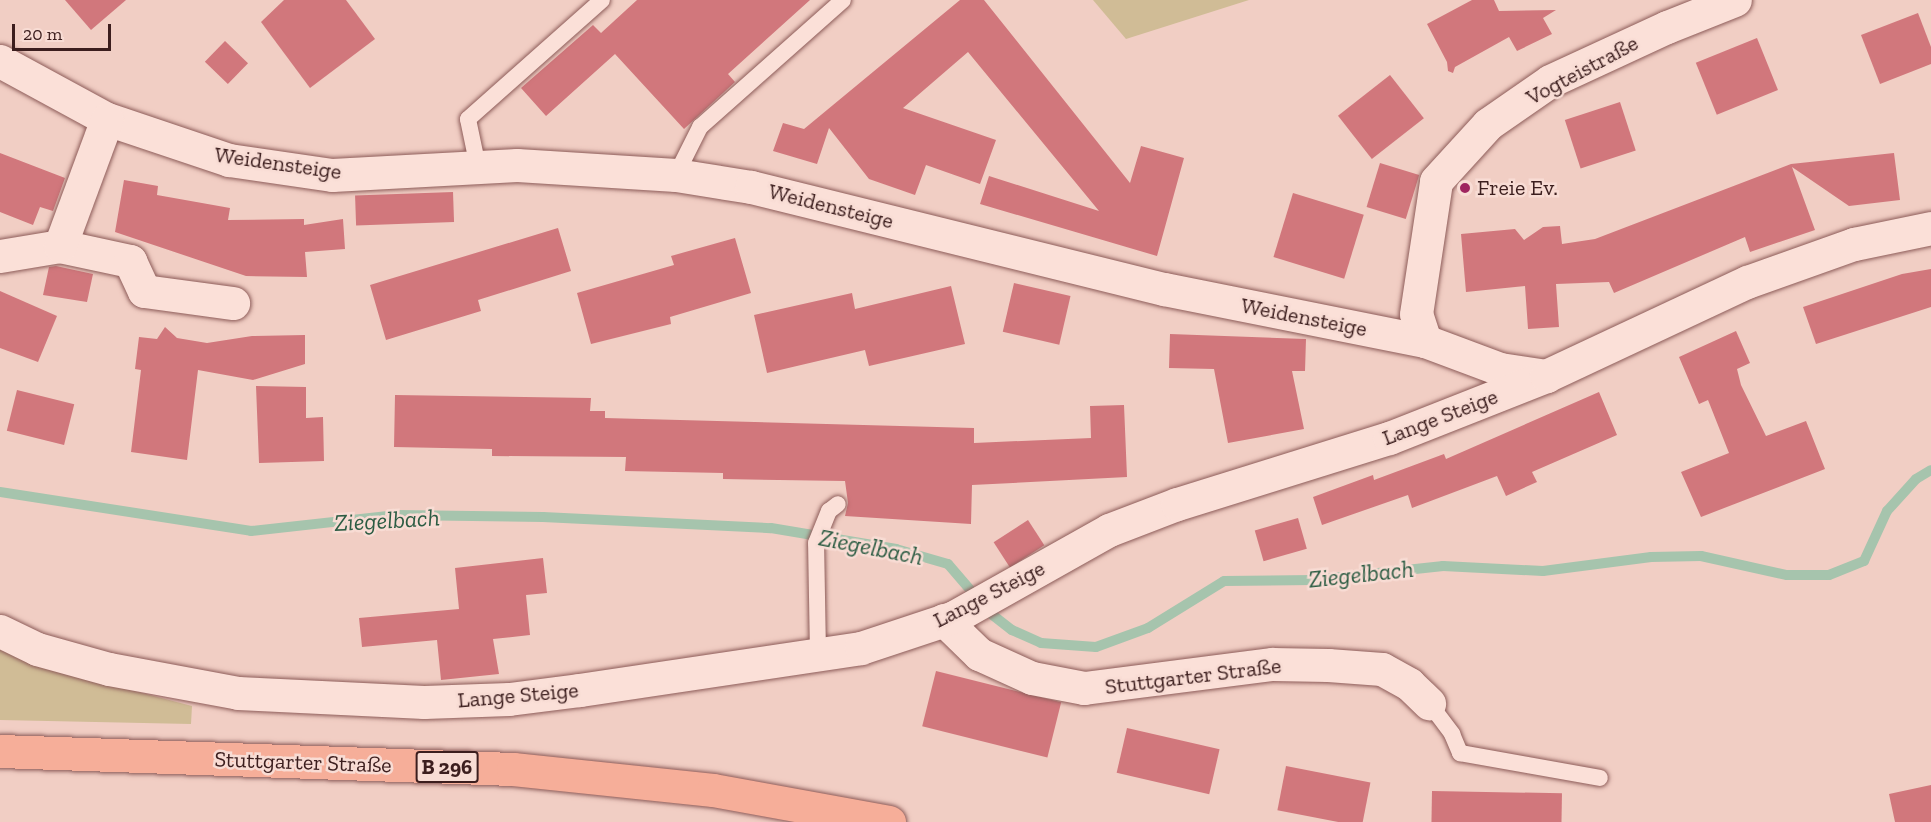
<!DOCTYPE html>
<meta charset="utf-8">
<style>
body{margin:0}
#map{position:relative;width:1931px;height:822px;overflow:hidden;background:#f1cec4;font-family:"Zilla Slab",serif}
div>[style]{position:absolute}
[style*='--x']{left:calc(var(--x)*1px);top:calc(var(--y)*1px);width:calc(var(--w)*1px);rotate:calc(var(--a)*1deg)}
.green>*{inset:0;background:#d0bc96}
.stream>*{height:10px;margin:-5px;padding:0 5px;transform-origin:5px;border-radius:5px;background:#a6c4ad}
.building>*{inset:0;background:#d1777c;transform-origin:0 0}
.roads{filter:drop-shadow(0 0 2px #8d5c59) drop-shadow(0 0 2px #8d5c59)}
.lane>*{height:16px;margin:-8px;padding:0 8px;transform-origin:8px;border-radius:8px;background:#fbe0d8}
.street>*{height:33px;margin:-16.5px;padding:0 16.5px;transform-origin:16.5px;border-radius:16.5px;background:#fbe0d8}
.primary>*{height:33px;margin:-16.5px;padding:0 16.5px;transform-origin:16.5px;border-radius:16.5px;background:#f6ae99}
.dots>*{width:16px;height:16px;translate:-50% -50%;box-sizing:border-box;border:3px solid #f8dcd4;border-radius:50%}
span{translate:-50% -50%;white-space:nowrap;text-align:center;line-height:1.15;-webkit-text-stroke:5px #f8dcd4;paint-order:stroke}
.shield-label span{padding:2px 4px;background:#f8dcd4;border:2px solid;border-radius:4px;-webkit-text-stroke-width:0}
.shield-label{font-size:21px;color:#3c1e1e;font-weight:700}
.street-label{font-size:22px;color:#3c1e1e}
.poi-label{font-size:22px;color:#3c1e1e}
.left{translate:0 -50%;text-align:left}
.water-label{font-size:24px;color:#2c5c43;font-style:italic}
.scale{position:absolute;left:12px;top:24px;width:99px;height:27px;box-sizing:border-box;border:3px solid #3c1e1e;border-top:0;padding-left:8px;font-size:18px;line-height:21px;white-space:nowrap;color:#3c1e1e;-webkit-text-stroke:4px #f8dcd4;paint-order:stroke}
</style>
<div id="map">
<div class="green">
<div style="clip-path:polygon(1093px 0,1249px 0,1126px 39px)"></div>
<div style="clip-path:polygon(0 646px,70px 674px,192px 706px,191px 724px,0 720px)"></div>
</div>
<div class="stream">
<div style="--x:0;--y:492;--w:254;--a:8.8"></div>
<div style="--x:251;--y:531;--w:147;--a:-6.3"></div>
<div style="--x:397;--y:515;--w:146;--a:0.8"></div>
<div style="--x:543;--y:517;--w:228;--a:2.8"></div>
<div style="--x:771;--y:528;--w:127;--a:9.5"></div>
<div style="--x:896;--y:549;--w:54;--a:16.1"></div>
<div style="--x:948;--y:564;--w:65;--a:49.4"></div>
<div style="--x:990;--y:613;--w:28;--a:38"></div>
<div style="--x:1012;--y:630;--w:32;--a:24"></div>
<div style="--x:1041;--y:643;--w:55;--a:4.2"></div>
<div style="--x:1096;--y:647;--w:55;--a:-20.1"></div>
<div style="--x:1148;--y:628;--w:89;--a:-31.7"></div>
<div style="--x:1224;--y:581;--w:89;--a:-0.6"></div>
<div style="--x:1313;--y:580;--w:131;--a:-6.1"></div>
<div style="--x:1443;--y:566;--w:100;--a:2.9"></div>
<div style="--x:1543;--y:571;--w:109;--a:-7.4"></div>
<div style="--x:1651;--y:557;--w:50;--a:-1.1"></div>
<div style="--x:1701;--y:556;--w:88;--a:12.5"></div>
<div style="--x:1787;--y:575;--w:42;--a:0"></div>
<div style="--x:1829;--y:575;--w:38;--a:-22"></div>
<div style="--x:1864;--y:561;--w:55;--a:-65.3"></div>
<div style="--x:1887;--y:511;--w:43;--a:-47.8"></div>
<div style="--x:1916;--y:479;--w:17;--a:-31"></div>
</div>
<div class="building">
<div style="clip-path:polygon(65px 0,126px 0,91px 30px)"></div>
<div style="clip-path:polygon(284px 0,346px 0,375px 39px,310px 88px,261px 22px)"></div>
<div style="clip-path:polygon(637px 0,810px 0,728px 74px,735px 82px,684px 129px,615px 54px,546px 116px,521px 88px,593px 25px,601px 33px)"></div>
<div style="clip-path:polygon(960px 0,984px 0,1130px 183px,1141px 146px,1184px 158px,1157px 256px,980px 204px,989px 176px,1099px 211px,968px 52px,903px 108px,996px 140px,980px 184px,926px 165px,915px 195px,869px 179px,829px 128px,817px 164px,773px 151px,783px 123px,804px 129px)"></div>
<div style="clip-path:polygon(1472px 0,1494px 0,1499px 11px,1556px 10px,1543px 18px,1552px 34px,1517px 51px,1509px 37px,1455px 67px,1453px 73px,1448px 71px,1447px 62px,1427px 24px)"></div>
<div style="clip-path:polygon(1918px 13px,1931px 47px,1931px 64px,1880px 84px,1861px 35px)"></div>
<div style="left:1757px;top:38px;width:56px;height:66px;rotate:68deg"></div>
<div style="left:225px;top:41px;width:32px;height:29px;rotate:44deg"></div>
<div style="left:1390px;top:75px;width:55px;height:66px;rotate:52deg"></div>
<div style="left:1620px;top:102px;width:51px;height:58px;rotate:72deg"></div>
<div style="clip-path:polygon(0 153px,65px 178px,53px 211px,40px 207px,33px 225px,0 212px)"></div>
<div style="clip-path:polygon(1894px 153px,1900px 200px,1849px 206px,1792px 167px,1815px 230px,1750px 252px,1745px 237px,1614px 293px,1609px 282px,1556px 284px,1559px 327px,1528px 329px,1525px 286px,1466px 292px,1461px 234px,1515px 229px,1524px 240px,1543px 227px,1560px 226px,1562px 244px,1595px 239px,1791px 164px)"></div>
<div style="left:1380px;top:163px;width:41px;height:46px;rotate:17deg"></div>
<div style="clip-path:polygon(124px 180px,158px 186px,157px 195px,230px 208px,228px 220px,304px 219px,304px 225px,343px 219px,345px 249px,305px 252px,307px 277px,246px 276px,115px 232px)"></div>
<div style="left:453px;top:192px;width:30px;height:98px;rotate:88deg"></div>
<div style="left:1293px;top:193px;width:74px;height:67px;rotate:17deg"></div>
<div style="clip-path:polygon(558px 228px,571px 271px,478px 300px,481px 311px,386px 340px,370px 285px)"></div>
<div style="clip-path:polygon(735px 238px,751px 293px,670px 317px,671px 324px,591px 344px,577px 293px,674px 265px,671px 256px)"></div>
<div style="clip-path:polygon(56px 266px,93px 274px,87px 302px,43px 295px,49px 267px)"></div>
<div style="clip-path:polygon(1931px 269px,1931px 307px,1816px 344px,1803px 307px,1902px 274px)"></div>
<div style="left:1014px;top:283px;width:58px;height:50px;rotate:13deg"></div>
<div style="clip-path:polygon(951px 286px,965px 344px,869px 366px,865px 350px,767px 373px,754px 315px,852px 293px,855px 309px)"></div>
<div style="clip-path:polygon(0 291px,57px 316px,38px 362px,0 348px)"></div>
<div style="clip-path:polygon(165px 327px,177px 338px,207px 343px,252px 336px,305px 335px,305px 364px,253px 380px,198px 370px,187px 460px,131px 452px,141px 370px,135px 369px,139px 337px,157px 339px)"></div>
<div style="clip-path:polygon(1736px 331px,1750px 363px,1737px 369px,1741px 385px,1766px 436px,1806px 421px,1825px 469px,1701px 517px,1681px 472px,1729px 453px,1708px 400px,1699px 404px,1679px 357px)"></div>
<div style="clip-path:polygon(1170px 334px,1306px 339px,1305px 371px,1292px 371px,1304px 429px,1228px 443px,1214px 369px,1169px 368px)"></div>
<div style="clip-path:polygon(256px 386px,306px 387px,306px 418px,323px 417px,324px 461px,259px 463px)"></div>
<div style="left:17px;top:390px;width:59px;height:42px;rotate:14deg"></div>
<div style="clip-path:polygon(1599px 392px,1617px 435px,1532px 472px,1537px 482px,1506px 496px,1497px 476px,1412px 508px,1408px 495px,1322px 525px,1313px 497px,1373px 475px,1374px 480px,1444px 454px,1446px 459px)"></div>
<div style="clip-path:polygon(395px 395px,591px 398px,590px 411px,605px 411px,605px 418px,974px 428px,974px 443px,1091px 438px,1090px 406px,1124px 405px,1127px 477px,972px 485px,971px 524px,845px 516px,848px 503px,845px 481px,723px 479px,723px 473px,625px 471px,626px 457px,492px 456px,492px 449px,394px 447px)"></div>
<div style="left:1298px;top:518px;width:32px;height:45px;rotate:74deg"></div>
<div style="left:1028px;top:520px;width:30px;height:41px;rotate:57deg"></div>
<div style="clip-path:polygon(543px 558px,547px 593px,526px 595px,530px 635px,493px 639px,499px 674px,441px 680px,437px 640px,362px 647px,359px 618px,459px 609px,455px 568px)"></div>
<div style="left:936px;top:671px;width:129px;height:57px;rotate:14deg"></div>
<div style="left:1127px;top:728px;width:95px;height:46px;rotate:13deg"></div>
<div style="left:1286px;top:766px;width:86px;height:45px;rotate:11deg"></div>
<div style="clip-path:polygon(1931px 785px,1931px 822px,1895px 822px,1889px 794px)"></div>
<div style="left:1432px;top:791px;width:130px;height:31px;rotate:1deg"></div>
</div>
<div class="roads">
<div class="lane">
<div style="--x:478;--y:167;--w:49;--a:-101.8"></div>
<div style="--x:468;--y:119;--w:179;--a:-41.6"></div>
<div style="--x:676;--y:175;--w:54;--a:-63.4"></div>
<div style="--x:700;--y:127;--w:191;--a:-41.6"></div>
<div style="--x:818;--y:654;--w:111;--a:-91"></div>
<div style="--x:816;--y:543;--w:35;--a:-68"></div>
<div style="--x:829;--y:511;--w:11;--a:-38"></div>
<div style="--x:1429;--y:703;--w:39;--a:53"></div>
<div style="--x:1452;--y:734;--w:21;--a:67"></div>
<div style="--x:1460;--y:753;--w:142;--a:10.1"></div>
</div>
<div class="street">
<div style="--x:0;--y:61;--w:122;--a:28.5"></div>
<div style="--x:107;--y:119;--w:129;--a:18.6"></div>
<div style="--x:229;--y:160;--w:104;--a:8.3"></div>
<div style="--x:332;--y:175;--w:185;--a:-3.1"></div>
<div style="--x:517;--y:165;--w:159;--a:3.6"></div>
<div style="--x:676;--y:175;--w:76;--a:9.1"></div>
<div style="--x:751;--y:187;--w:425;--a:13.9"></div>
<div style="--x:1164;--y:289;--w:266;--a:11.3"></div>
<div style="--x:1425;--y:341;--w:80;--a:20.5"></div>
<div style="--x:1500;--y:369;--w:47;--a:8.7"></div>
<div style="--x:60;--y:246;--w:72;--a:12.1"></div>
<div style="--x:130;--y:261;--w:33;--a:65"></div>
<div style="--x:144;--y:291;--w:90;--a:7.7"></div>
<div style="--x:0;--y:256;--w:61;--a:-9.5"></div>
<div style="--x:60;--y:246;--w:135;--a:-69.7"></div>
<div style="--x:1425;--y:341;--w:28;--a:-108"></div>
<div style="--x:1416;--y:314;--w:134;--a:-81.4"></div>
<div style="--x:1436;--y:181;--w:77;--a:-47.6"></div>
<div style="--x:1488;--y:124;--w:75;--a:-34.7"></div>
<div style="--x:1550;--y:81;--w:129;--a:-24.8"></div>
<div style="--x:1667;--y:27;--w:73;--a:-21.7"></div>
<div style="--x:944;--y:620;--w:49;--a:44.2"></div>
<div style="--x:979;--y:654;--w:58;--a:24.4"></div>
<div style="--x:1032;--y:678;--w:53;--a:10.9"></div>
<div style="--x:1084;--y:688;--w:190;--a:-7.3"></div>
<div style="--x:1272;--y:664;--w:56;--a:1"></div>
<div style="--x:1328;--y:665;--w:54;--a:4.2"></div>
<div style="--x:1382;--y:669;--w:31;--a:29"></div>
<div style="--x:1409;--y:684;--w:28;--a:44"></div>
<div style="--x:0;--y:631;--w:41;--a:25.9"></div>
<div style="--x:37;--y:649;--w:75;--a:15.5"></div>
<div style="--x:109;--y:669;--w:131;--a:10.5"></div>
<div style="--x:238;--y:693;--w:186;--a:2.8"></div>
<div style="--x:424;--y:702;--w:85;--a:-2"></div>
<div style="--x:509;--y:699;--w:72;--a:-7.2"></div>
<div style="--x:580;--y:690;--w:284;--a:-8.5"></div>
<div style="--x:861;--y:648;--w:98;--a:-18.4"></div>
<div style="--x:954;--y:617;--w:178;--a:-29.3"></div>
<div style="--x:1109;--y:530;--w:73;--a:-20.9"></div>
<div style="--x:1177;--y:504;--w:222;--a:-17.3"></div>
<div style="--x:1389;--y:438;--w:169;--a:-21.5"></div>
<div style="--x:1546;--y:376;--w:222;--a:-25.1"></div>
<div style="--x:1747;--y:282;--w:114;--a:-19.6"></div>
<div style="--x:1854;--y:244;--w:79;--a:-11.7"></div>
</div>
<div class="primary">
<div style="--x:0;--y:751;--w:513;--a:2.01"></div>
<div style="--x:513;--y:769;--w:201;--a:6"></div>
<div style="--x:713;--y:790;--w:179;--a:10.3"></div>
</div>
</div>
<div class="dots">
<div style="left:1465px;top:188px;background:#9f255f"></div>
</div>
<div class="shield-label">
<span style="left:447px;top:767px">B 296</span>
</div>
<div class="street-label">
<span style="left:1582px;top:70px;rotate:-28deg">Vogteistraße</span>
<span style="left:278px;top:163px;rotate:8deg">Weidensteige</span>
<span style="left:831px;top:206px;rotate:14deg">Weidensteige</span>
<span style="left:1304px;top:317px;rotate:11deg">Weidensteige</span>
<span style="left:1440px;top:417px;rotate:-21deg">Lange Steige</span>
<span style="left:989px;top:594px;rotate:-27deg">Lange Steige</span>
<span style="left:1193px;top:676px;rotate:-7deg">Stuttgarter Straße</span>
<span style="left:518px;top:695px;rotate:-5deg">Lange Steige</span>
<span style="left:303px;top:762px;rotate:2deg">Stuttgarter Straße</span>
</div>
<div class="poi-label">
<span class="left" style="left:1477px;top:188px">Freie Ev.</span>
</div>
<div class="water-label">
<span style="left:387px;top:520px;rotate:-3deg">Ziegelbach</span>
<span style="left:871px;top:547px;rotate:11deg">Ziegelbach</span>
<span style="left:1361px;top:574px;rotate:-6deg">Ziegelbach</span>
</div>
<div class="scale">20 m</div>
</div>
